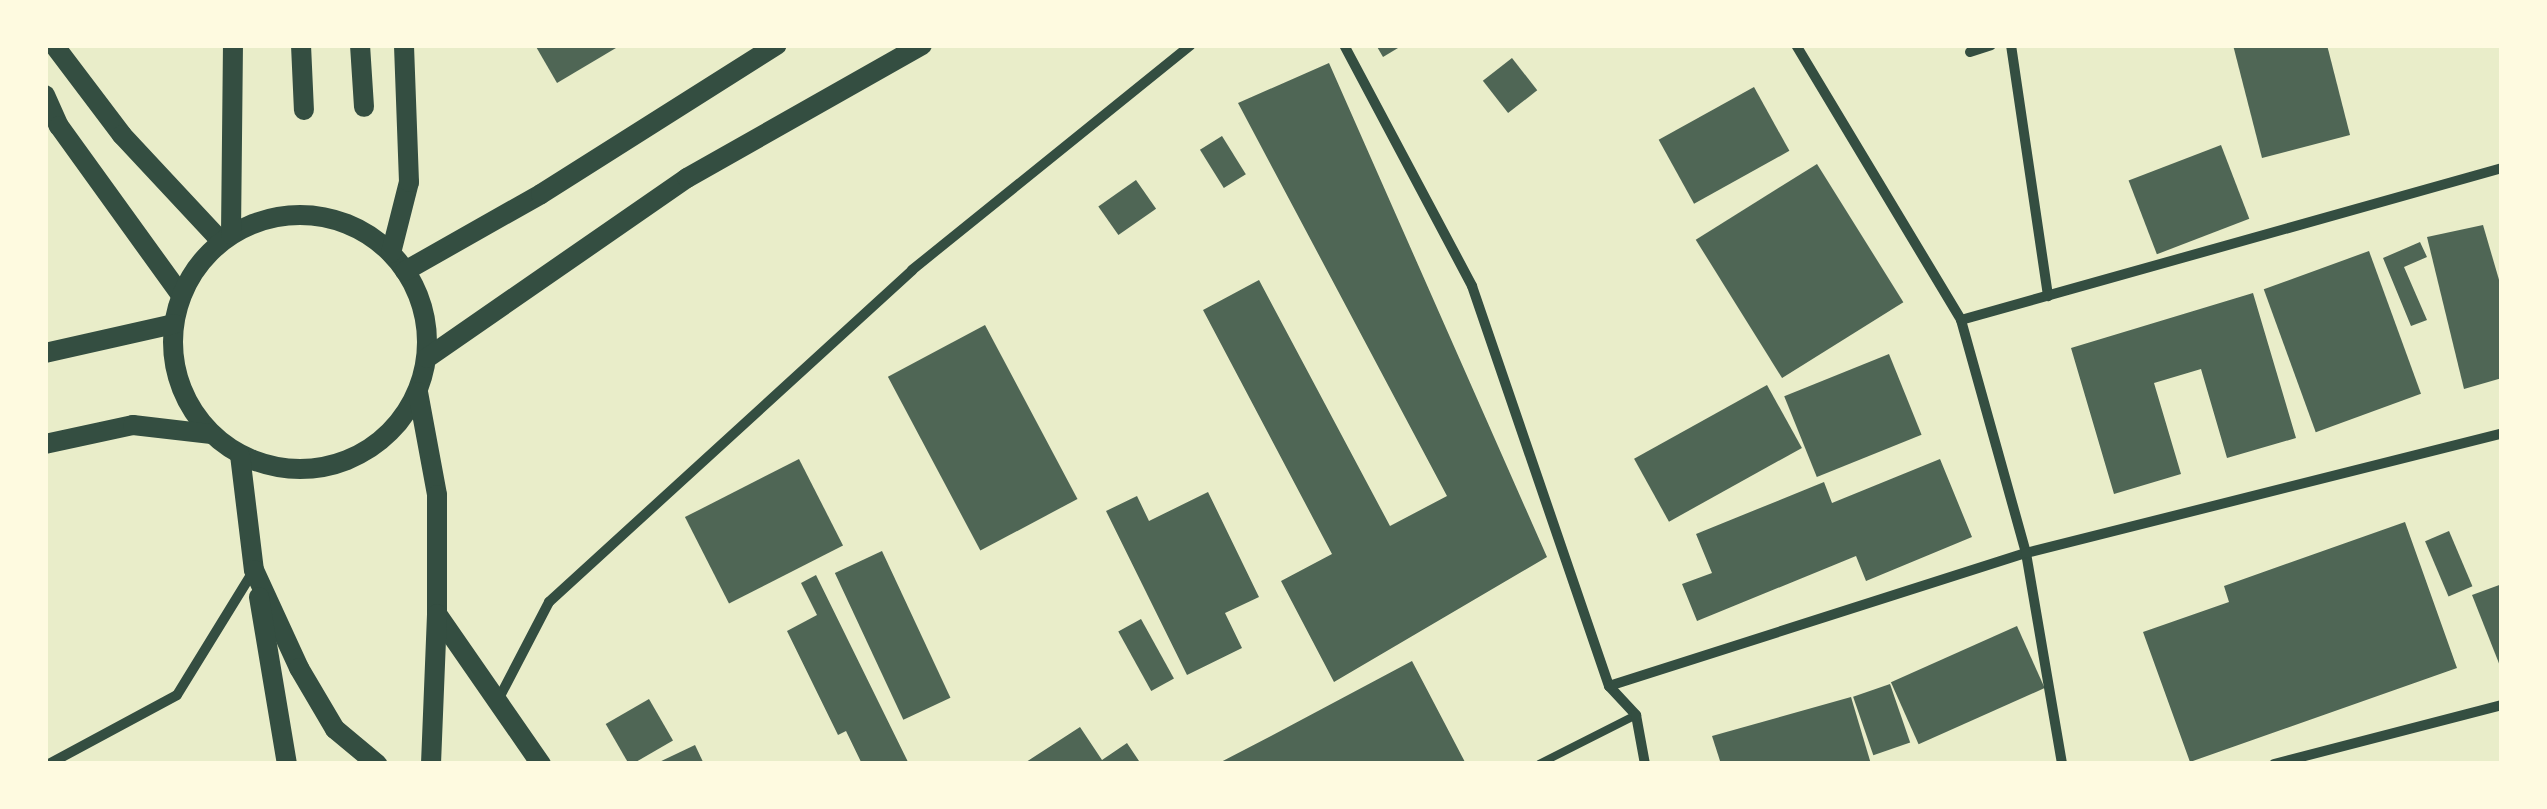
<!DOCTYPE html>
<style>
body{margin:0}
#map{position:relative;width:2547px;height:809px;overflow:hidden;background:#e9edc9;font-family:Poppins,sans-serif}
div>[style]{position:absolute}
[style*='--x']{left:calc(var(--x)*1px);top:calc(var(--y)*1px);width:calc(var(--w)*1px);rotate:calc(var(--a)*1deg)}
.building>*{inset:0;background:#4f6655;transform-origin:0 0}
.service>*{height:8px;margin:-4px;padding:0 4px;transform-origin:4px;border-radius:4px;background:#344e41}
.minor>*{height:10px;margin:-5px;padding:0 5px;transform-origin:5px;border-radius:5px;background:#344e41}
.secondary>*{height:20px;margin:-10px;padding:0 10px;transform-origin:10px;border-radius:10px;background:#344e41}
.secondary>.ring{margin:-10px;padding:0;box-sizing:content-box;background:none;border:20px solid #344e41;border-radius:50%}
span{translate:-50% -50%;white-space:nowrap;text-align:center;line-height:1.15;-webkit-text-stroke:8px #fefae0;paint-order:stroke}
.frame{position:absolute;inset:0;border:48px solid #fefae0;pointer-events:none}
</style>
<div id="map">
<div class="building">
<div style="clip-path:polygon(535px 45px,621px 45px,557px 83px)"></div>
<div style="clip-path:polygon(1376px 45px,1403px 45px,1383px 57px)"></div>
<div style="clip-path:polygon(2233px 45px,2327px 45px,2350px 135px,2262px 158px)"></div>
<div style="left:1512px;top:58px;width:41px;height:37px;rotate:52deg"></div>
<div style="clip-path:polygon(1329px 63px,1547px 557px,1334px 682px,1281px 581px,1332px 554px,1203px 310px,1259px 280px,1390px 526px,1447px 496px,1238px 103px)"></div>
<div style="left:1754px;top:87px;width:73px;height:109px;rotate:61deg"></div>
<div style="left:1222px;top:136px;width:45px;height:26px;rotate:58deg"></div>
<div style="left:2221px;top:145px;width:79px;height:99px;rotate:69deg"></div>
<div style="left:1817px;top:164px;width:163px;height:143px;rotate:58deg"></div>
<div style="left:1136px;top:180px;width:35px;height:46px;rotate:55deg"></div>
<div style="clip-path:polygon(2483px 225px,2502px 290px,2502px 378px,2464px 389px,2427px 237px)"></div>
<div style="clip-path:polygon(2420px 242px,2427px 257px,2404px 267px,2427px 320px,2411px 326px,2383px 258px)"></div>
<div style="left:2369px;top:251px;width:152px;height:112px;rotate:70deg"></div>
<div style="clip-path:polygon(2253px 293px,2296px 438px,2227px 458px,2201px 369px,2154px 383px,2181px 474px,2114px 494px,2071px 348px)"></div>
<div style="left:985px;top:325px;width:197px;height:110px;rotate:62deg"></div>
<div style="left:1889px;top:354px;width:87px;height:113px;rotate:68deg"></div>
<div style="left:1767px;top:385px;width:72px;height:152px;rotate:61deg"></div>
<div style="left:799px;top:459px;width:97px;height:128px;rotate:63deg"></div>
<div style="clip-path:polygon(1940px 459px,1972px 537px,1866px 581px,1856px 556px,1697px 621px,1682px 584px,1712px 573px,1696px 534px,1824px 482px,1832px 503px)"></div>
<div style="clip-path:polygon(1208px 492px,1259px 597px,1225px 613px,1242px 648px,1187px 675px,1106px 511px,1137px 496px,1149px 521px)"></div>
<div style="clip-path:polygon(2405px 522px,2457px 668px,2190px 762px,2143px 632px,2229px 602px,2224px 586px)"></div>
<div style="left:2449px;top:531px;width:60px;height:26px;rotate:67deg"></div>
<div style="left:882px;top:551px;width:162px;height:52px;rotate:65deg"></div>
<div style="clip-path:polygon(816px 575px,909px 764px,862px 764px,846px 731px,838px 735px,787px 631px,817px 615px,801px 583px)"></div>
<div style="clip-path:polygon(2502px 584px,2502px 671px,2472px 595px)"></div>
<div style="left:1141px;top:619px;width:68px;height:26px;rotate:61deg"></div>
<div style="left:2017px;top:626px;width:68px;height:138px;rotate:66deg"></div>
<div style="clip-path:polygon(1412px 661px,1466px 764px,1217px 764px,1271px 736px)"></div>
<div style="left:1890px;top:684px;width:62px;height:39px;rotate:71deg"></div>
<div style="clip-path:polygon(1851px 697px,1871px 764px,1721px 764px,1712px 736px)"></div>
<div style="left:649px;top:699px;width:48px;height:50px;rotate:60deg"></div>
<div style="clip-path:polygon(1080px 727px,1102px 760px,1127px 743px,1141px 764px,1023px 764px)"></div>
<div style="clip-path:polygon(695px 745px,704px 764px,655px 764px)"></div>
</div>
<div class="service">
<div style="--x:1539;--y:764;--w:109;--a:-26.8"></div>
</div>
<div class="minor">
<div style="--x:1344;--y:45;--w:273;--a:62"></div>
<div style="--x:1472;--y:286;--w:423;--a:71.1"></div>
<div style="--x:1609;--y:686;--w:40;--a:47"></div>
<div style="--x:1636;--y:715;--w:50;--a:79.6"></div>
<div style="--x:1796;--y:45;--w:321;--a:59"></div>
<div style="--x:1961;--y:320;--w:242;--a:74.4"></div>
<div style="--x:2026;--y:553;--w:214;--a:80.3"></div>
<div style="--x:2011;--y:45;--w:254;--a:81.6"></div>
<div style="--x:1970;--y:52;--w:22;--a:-18"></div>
<div style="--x:1961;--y:320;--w:562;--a:-15.69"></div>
<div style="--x:1609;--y:686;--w:438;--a:-17.7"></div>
<div style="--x:2026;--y:553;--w:491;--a:-14.1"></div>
<div style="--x:497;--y:702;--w:113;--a:-62.5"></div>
<div style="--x:549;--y:602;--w:492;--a:-42.4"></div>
<div style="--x:912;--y:270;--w:358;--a:-38.9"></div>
<div style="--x:49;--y:764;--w:145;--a:-28.3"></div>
<div style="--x:177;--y:695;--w:147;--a:-58.4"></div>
<div style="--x:2274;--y:764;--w:236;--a:-14.5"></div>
</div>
<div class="secondary">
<div style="--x:54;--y:45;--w:113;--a:52.9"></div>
<div style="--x:122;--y:135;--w:145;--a:47"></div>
<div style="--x:301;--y:45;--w:65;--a:87.4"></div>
<div style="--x:360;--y:45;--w:62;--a:86.3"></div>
<div style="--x:45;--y:95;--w:34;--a:66"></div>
<div style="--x:59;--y:126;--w:208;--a:54.2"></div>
<div class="ring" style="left:173px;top:215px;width:234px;height:234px"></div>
<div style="--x:231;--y:234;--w:189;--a:-89.4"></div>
<div style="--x:391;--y:253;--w:73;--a:-75.8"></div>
<div style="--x:409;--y:182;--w:137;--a:-92.1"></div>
<div style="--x:405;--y:271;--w:156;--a:-29.5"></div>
<div style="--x:541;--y:194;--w:279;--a:-32.3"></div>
<div style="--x:45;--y:353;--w:132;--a:-12.7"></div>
<div style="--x:427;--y:358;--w:316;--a:-34.7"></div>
<div style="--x:687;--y:178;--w:270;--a:-29.5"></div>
<div style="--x:418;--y:392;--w:105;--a:79.5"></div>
<div style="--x:437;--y:495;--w:119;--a:90"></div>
<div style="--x:437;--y:614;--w:183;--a:55.3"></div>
<div style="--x:45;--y:444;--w:90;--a:-12.2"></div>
<div style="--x:133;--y:425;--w:79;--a:6.6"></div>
<div style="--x:240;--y:455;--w:116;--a:83.1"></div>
<div style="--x:254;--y:570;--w:108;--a:65.3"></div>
<div style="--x:299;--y:668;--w:71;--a:59.5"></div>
<div style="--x:335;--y:729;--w:55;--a:39.8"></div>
<div style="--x:259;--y:597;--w:169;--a:80.5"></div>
<div style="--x:431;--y:764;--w:150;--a:-87.7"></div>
</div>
<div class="frame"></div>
</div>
